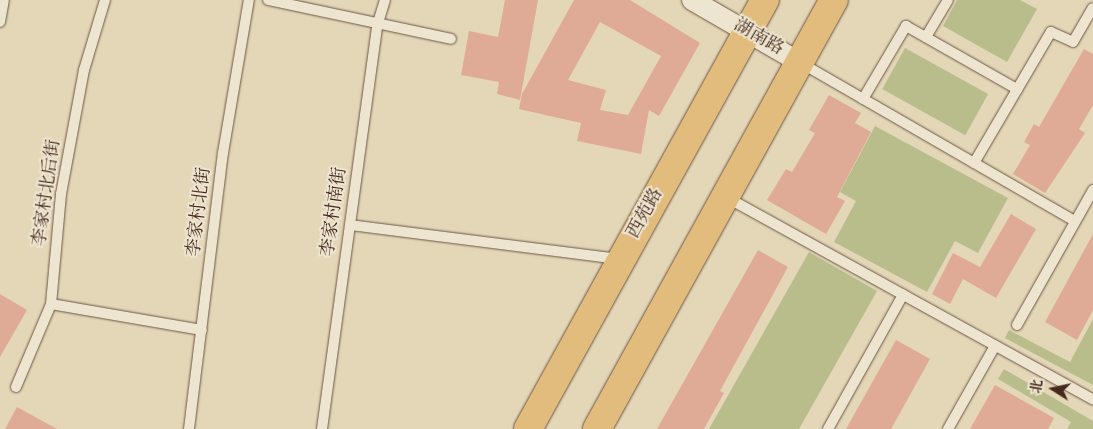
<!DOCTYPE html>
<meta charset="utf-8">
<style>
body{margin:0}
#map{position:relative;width:1093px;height:429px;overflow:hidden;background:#e3d7b7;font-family:Vollkorn,"Noto Serif SC",serif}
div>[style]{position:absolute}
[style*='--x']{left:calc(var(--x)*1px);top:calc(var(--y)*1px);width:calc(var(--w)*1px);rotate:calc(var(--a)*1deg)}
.green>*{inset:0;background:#b9bd8b;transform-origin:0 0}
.building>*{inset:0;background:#dfab96}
.roads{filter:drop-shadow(0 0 1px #6e5544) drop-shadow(0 0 1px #6e5544)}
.lane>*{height:10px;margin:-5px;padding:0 5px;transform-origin:5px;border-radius:5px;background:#ede5d0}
.street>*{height:20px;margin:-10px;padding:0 10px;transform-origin:10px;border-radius:10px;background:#ede5d0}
.primary>*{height:28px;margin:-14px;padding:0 14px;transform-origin:14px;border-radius:14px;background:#e2bc7c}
span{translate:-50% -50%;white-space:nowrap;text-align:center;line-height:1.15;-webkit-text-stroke:4px #ede5d0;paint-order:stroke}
.street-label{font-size:18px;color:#472a1e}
.north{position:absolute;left:1028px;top:364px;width:50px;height:50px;-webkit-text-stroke:4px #ede5d0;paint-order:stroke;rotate:280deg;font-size:14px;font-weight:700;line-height:20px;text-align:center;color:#472a1e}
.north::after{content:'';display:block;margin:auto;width:18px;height:22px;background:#472a1e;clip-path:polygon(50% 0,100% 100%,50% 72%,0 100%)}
</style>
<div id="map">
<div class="green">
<div style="clip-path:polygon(957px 0,1020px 0,1037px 9px,1007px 62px,943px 26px)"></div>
<div style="left:905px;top:48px;width:95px;height:47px;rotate:29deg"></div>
<div style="clip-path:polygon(875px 126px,1008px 198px,978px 253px,955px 241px,927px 292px,834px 242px,856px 201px,840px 192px)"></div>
<div style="clip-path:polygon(809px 252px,877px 291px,799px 429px,709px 429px)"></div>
<div style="clip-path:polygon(1093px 319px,1093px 385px,1005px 338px,1009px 330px,1070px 362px)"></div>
<div style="clip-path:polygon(1004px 369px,1093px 421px,1093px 429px,1067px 429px,1071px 422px,998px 379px)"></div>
</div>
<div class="building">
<div style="clip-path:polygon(505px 0,538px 0,520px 100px,497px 94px,499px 82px,461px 75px,469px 31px,498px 37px)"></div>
<div style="clip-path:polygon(evenodd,574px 0,630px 0,700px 43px,659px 116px,649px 110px,641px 154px,577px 141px,581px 123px,519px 109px,522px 94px,574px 0,600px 22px,661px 56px,628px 115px,600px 110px,606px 90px,568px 80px,600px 22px)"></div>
<div style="clip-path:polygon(1084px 49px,1093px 54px,1093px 105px,1079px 129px,1085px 133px,1045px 193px,1013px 174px,1030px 145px,1024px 142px,1034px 124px,1039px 127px)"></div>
<div style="clip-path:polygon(829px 95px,861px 113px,855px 123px,871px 132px,837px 197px,845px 201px,826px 234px,767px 200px,786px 169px,792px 172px,815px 133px,809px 130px)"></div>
<div style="clip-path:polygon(1011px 214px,1036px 229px,996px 298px,963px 279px,950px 304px,932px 294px,953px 253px,980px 267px)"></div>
<div style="clip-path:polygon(1093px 234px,1093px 310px,1077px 340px,1045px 322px)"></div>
<div style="clip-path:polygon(758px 250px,788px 267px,720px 391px,724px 393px,704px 429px,657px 429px)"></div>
<div style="clip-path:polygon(0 294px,27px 310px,0 357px)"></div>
<div style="clip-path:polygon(896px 340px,930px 359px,891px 429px,846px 429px)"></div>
<div style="clip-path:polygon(995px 385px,1054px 418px,1048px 429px,970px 429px)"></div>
<div style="clip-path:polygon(17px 407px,57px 429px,5px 429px)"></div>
</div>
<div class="roads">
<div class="lane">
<div style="--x:268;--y:0;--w:187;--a:12"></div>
<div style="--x:0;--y:22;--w:22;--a:-80"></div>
<div style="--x:926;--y:37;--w:43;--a:-59.3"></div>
<div style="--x:801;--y:63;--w:316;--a:30"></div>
<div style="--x:863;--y:99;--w:85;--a:-59.5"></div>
<div style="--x:906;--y:26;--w:128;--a:29.6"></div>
<div style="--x:974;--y:163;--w:152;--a:-59.6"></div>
<div style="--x:1051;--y:32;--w:24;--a:24"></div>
<div style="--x:1073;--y:42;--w:39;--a:-60"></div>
<div style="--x:726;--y:197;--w:419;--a:28.9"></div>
<div style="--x:350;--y:225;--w:272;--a:7.2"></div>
<div style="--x:51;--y:304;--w:153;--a:9.8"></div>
<div style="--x:1017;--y:325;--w:155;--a:-60.6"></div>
<div style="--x:16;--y:387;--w:90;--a:-67.1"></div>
<div style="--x:51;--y:304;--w:110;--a:-84.8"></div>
<div style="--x:61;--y:194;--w:126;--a:-79.5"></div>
<div style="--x:84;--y:70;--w:73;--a:-73.3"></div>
<div style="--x:189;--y:429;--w:278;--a:-83"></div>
<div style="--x:223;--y:153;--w:155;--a:-80.4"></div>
<div style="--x:322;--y:429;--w:407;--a:-82.2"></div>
<div style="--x:377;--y:26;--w:27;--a:-73"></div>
<div style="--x:828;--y:429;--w:154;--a:-60.8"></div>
<div style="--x:948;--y:429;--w:95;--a:-60.5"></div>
</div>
<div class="street">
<div style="--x:692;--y:0;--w:124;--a:30.1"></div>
</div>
<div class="primary">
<div style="--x:528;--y:429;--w:490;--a:-61.1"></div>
<div style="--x:597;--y:429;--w:490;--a:-61.1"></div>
</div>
</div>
<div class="street-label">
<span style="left:758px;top:38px;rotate:30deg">湖南路</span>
<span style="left:48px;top:193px;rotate:-82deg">李家村北后街</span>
<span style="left:200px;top:212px;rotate:-83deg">李家村北街</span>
<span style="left:335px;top:212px;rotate:-82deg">李家村南街</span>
<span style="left:646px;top:214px;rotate:-61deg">西苑路</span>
</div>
<div class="north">北</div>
</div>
